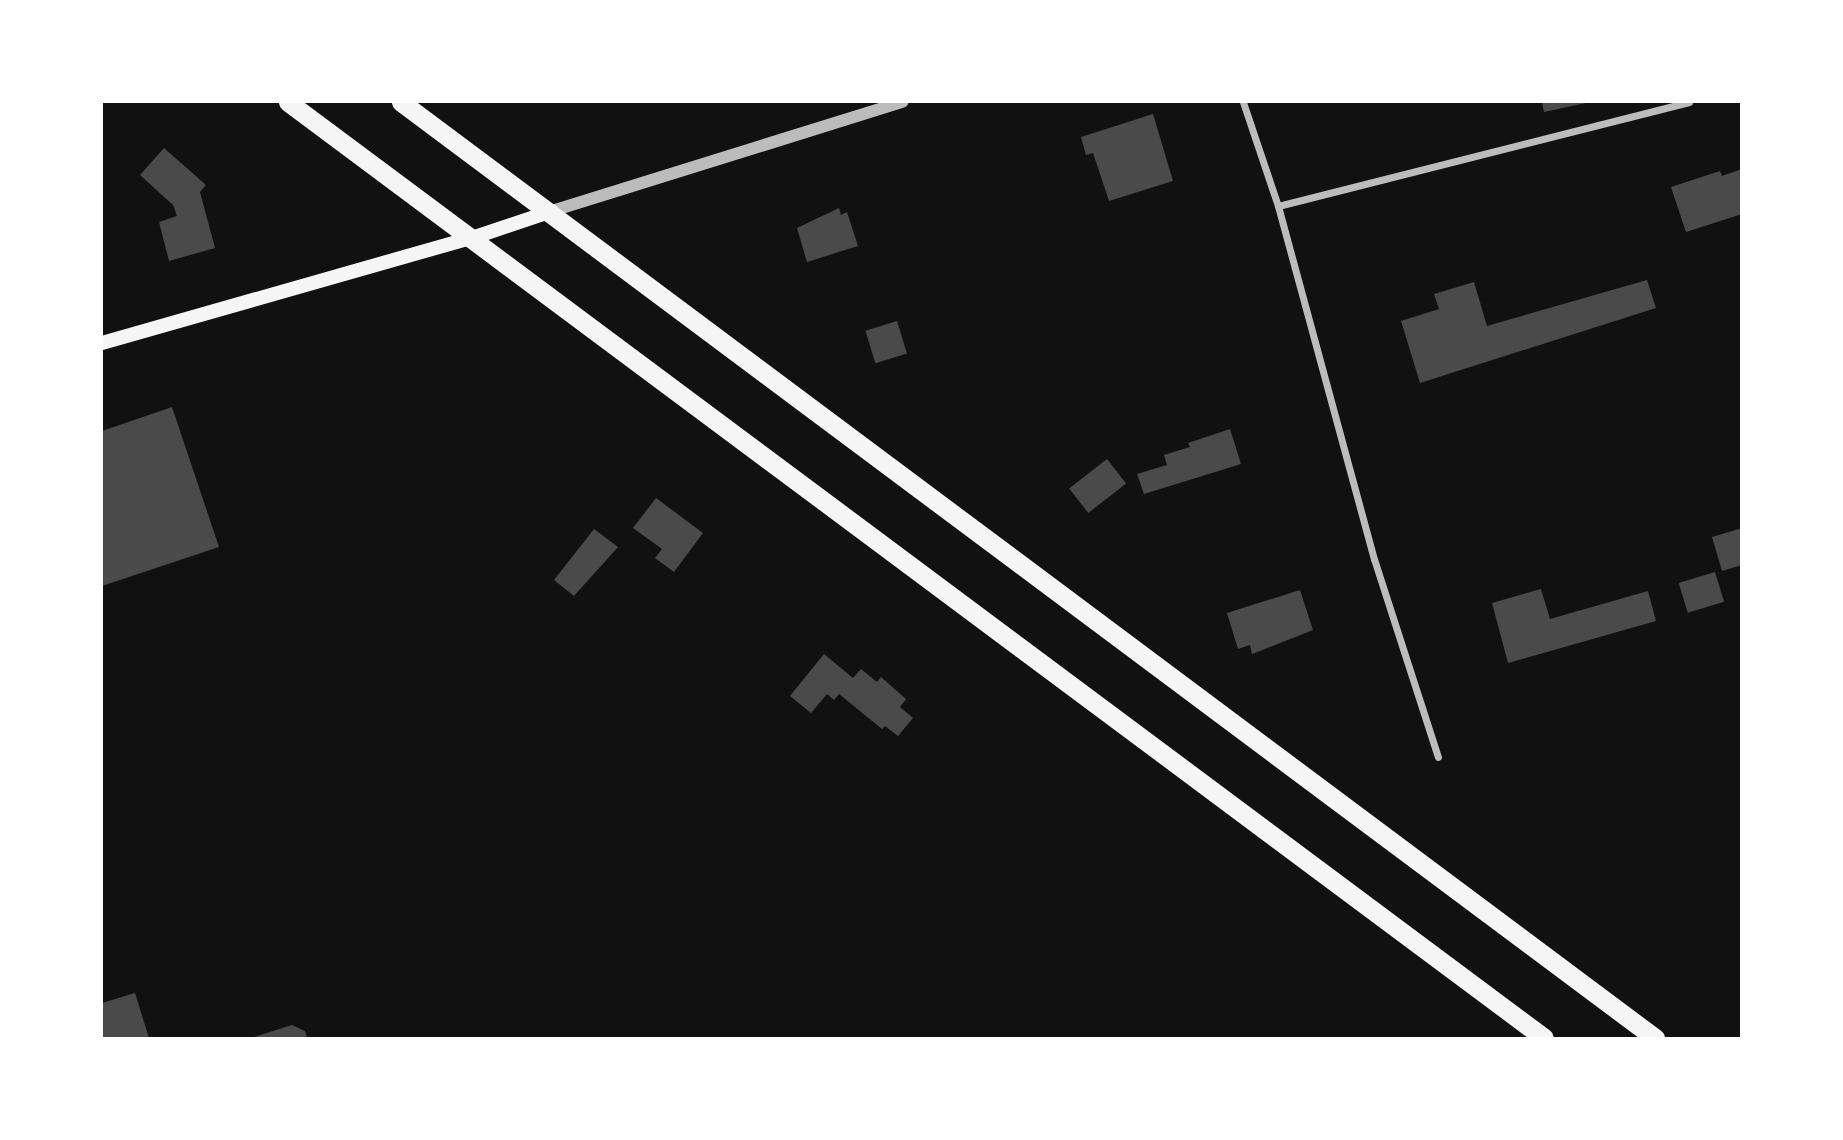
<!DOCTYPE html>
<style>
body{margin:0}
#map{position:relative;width:1843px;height:1140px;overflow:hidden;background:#111;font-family:"Roboto Condensed",sans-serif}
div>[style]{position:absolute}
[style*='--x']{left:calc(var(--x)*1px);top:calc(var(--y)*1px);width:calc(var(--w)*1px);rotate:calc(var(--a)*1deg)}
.building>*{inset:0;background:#4a4a4a;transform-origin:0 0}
.minor>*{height:7px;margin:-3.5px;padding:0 3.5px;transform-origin:3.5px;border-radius:3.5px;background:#bcbcbc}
.tertiary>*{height:12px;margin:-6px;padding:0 6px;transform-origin:6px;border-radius:6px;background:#bcbcbc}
.secondary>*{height:14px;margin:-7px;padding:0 7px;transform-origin:7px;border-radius:7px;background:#f5f5f5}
.trunk>*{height:19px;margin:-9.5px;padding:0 9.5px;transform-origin:9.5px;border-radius:9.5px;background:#f5f5f5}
span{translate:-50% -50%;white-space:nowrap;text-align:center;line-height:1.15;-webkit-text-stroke:5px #fff;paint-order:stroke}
.frame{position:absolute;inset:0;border:103px solid #fff;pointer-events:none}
</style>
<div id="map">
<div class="building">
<div style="clip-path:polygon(1542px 102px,1586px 102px,1586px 103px,1544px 112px)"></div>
<div style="clip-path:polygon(1153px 114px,1173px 181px,1109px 201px,1093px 153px,1086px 155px,1081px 137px)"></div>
<div style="clip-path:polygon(164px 148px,206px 185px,200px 192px,215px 248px,169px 261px,159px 222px,177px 216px,173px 205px,140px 175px)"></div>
<div style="clip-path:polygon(1742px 169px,1742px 214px,1686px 232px,1671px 187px,1720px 171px,1722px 176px)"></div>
<div style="clip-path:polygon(839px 208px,841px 215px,847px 212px,858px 246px,807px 262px,797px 228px)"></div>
<div style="clip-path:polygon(1647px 280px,1656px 308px,1420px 383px,1401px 321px,1439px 309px,1434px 294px,1474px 282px,1487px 326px)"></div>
<div style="left:897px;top:321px;width:34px;height:33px;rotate:73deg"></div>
<div style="clip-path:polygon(172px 407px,219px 547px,102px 586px,102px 431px)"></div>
<div style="clip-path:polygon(1230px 429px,1241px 464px,1144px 494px,1137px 474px,1167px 465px,1164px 455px,1190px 447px,1188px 443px)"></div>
<div style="left:1107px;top:459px;width:31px;height:48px;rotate:52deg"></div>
<div style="clip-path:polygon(656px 498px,703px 533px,674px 572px,655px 558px,662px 549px,633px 528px)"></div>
<div style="clip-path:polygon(1742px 528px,1742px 565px,1722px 571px,1712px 537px)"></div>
<div style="clip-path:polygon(594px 529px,618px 547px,574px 596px,554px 580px)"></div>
<div style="left:1715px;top:572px;width:31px;height:38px;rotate:73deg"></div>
<div style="clip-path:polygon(1541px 589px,1550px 619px,1648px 591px,1656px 621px,1508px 663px,1492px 603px)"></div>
<div style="clip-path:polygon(1300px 590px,1313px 630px,1252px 654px,1250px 645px,1238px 649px,1227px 613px)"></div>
<div style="clip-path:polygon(824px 654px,853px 678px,861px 669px,877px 682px,881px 677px,906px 699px,900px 707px,913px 718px,898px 736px,885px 726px,882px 729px,839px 694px,834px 700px,827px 694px,811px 713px,790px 696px)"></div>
<div style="clip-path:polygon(135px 993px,149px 1038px,102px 1038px,102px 1003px)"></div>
<div style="clip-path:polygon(292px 1025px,305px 1031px,307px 1038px,251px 1038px)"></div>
</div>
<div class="minor">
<div style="--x:1243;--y:102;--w:110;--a:71.4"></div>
<div style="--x:1278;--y:206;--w:366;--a:74.8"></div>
<div style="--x:1374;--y:559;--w:208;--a:72.1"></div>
<div style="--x:1278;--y:206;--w:424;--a:-14.2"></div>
</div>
<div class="tertiary">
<div style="--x:552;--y:211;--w:367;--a:-17.3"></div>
</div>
<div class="secondary">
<div style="--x:102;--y:343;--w:388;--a:-15.9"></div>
<div style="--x:475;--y:237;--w:81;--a:-18.7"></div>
</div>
<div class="trunk">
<div style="--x:288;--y:102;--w:1566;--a:36.69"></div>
<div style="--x:401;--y:102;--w:1565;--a:36.74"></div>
</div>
<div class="frame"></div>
</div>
